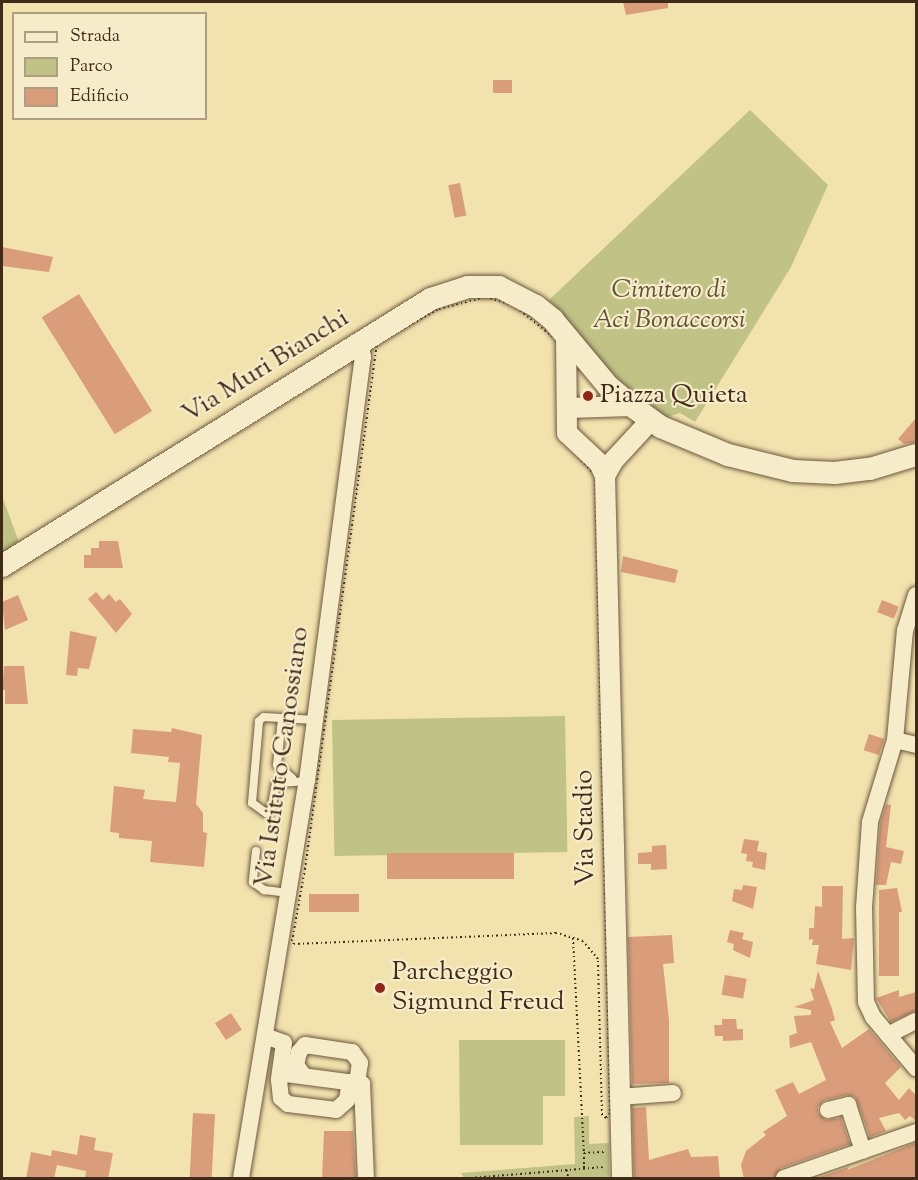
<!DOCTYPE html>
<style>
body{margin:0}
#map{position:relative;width:918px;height:1180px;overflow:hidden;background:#f2e2ae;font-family:"Sorts Mill Goudy",serif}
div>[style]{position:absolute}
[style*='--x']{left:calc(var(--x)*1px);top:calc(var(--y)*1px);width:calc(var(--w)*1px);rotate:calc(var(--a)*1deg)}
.green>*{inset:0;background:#c0c286;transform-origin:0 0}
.building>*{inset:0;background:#d99d7b;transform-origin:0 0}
.path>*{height:2px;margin-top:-1px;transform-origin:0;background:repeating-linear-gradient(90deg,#402a1a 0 1.5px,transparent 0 4.5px)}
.roads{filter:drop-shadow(0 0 2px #6c583f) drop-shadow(0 0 2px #6c583f)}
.service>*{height:8px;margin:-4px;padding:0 4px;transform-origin:4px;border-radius:4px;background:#f7ecca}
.minor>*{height:16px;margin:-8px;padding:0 8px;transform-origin:8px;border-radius:8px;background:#f7ecca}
.tertiary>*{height:20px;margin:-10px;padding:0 10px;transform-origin:10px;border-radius:10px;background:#f7ecca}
.secondary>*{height:22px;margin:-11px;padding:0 11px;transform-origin:11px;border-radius:11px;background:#f7ecca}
.dots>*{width:16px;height:16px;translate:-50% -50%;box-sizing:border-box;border:3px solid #f7ecca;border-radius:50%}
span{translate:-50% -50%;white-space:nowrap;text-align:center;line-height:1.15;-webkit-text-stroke:4.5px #f7ecca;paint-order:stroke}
.park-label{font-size:26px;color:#605035;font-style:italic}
.street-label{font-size:26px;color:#402a1a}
.poi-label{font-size:26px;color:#402a1a}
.left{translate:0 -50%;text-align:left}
.frame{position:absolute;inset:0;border:3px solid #402a1a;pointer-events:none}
.legend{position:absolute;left:12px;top:12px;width:195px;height:108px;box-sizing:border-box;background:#f7ecca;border:2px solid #ae9e84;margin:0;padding:8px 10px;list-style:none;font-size:18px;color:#402a1a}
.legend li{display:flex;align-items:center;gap:12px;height:30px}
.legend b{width:30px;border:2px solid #ae9e84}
</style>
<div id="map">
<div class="green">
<div style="clip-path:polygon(750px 110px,828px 185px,791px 267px,695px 422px,680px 413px,664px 418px,617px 379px,549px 300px)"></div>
<div style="clip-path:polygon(2px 496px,19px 542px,2px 553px)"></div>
<div style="left:565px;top:716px;width:136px;height:233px;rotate:89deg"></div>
<div style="clip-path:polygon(459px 1040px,565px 1040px,565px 1096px,543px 1096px,543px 1145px,460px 1145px)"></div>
<div style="clip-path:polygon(589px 1116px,589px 1144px,609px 1143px,609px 1178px,464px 1178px,461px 1173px,575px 1164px,574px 1117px)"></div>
</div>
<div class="building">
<div style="clip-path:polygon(623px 2px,668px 2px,668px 8px,626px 15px)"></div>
<div style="left:493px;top:80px;width:19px;height:13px"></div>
<div style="left:460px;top:183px;width:33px;height:12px;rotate:79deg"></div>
<div style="clip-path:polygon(2px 247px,53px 257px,49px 272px,2px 266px)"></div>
<div style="left:79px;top:294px;width:138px;height:44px;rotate:58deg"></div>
<div style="clip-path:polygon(916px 418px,916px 442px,904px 444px,898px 439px)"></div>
<div style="clip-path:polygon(99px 541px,118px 541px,123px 568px,84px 568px,84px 555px,91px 555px,91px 548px,99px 548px)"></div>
<div style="clip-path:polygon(623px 556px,678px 570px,675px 583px,621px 572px)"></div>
<div style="clip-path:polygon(96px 592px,103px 600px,109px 594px,116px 602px,120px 599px,132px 614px,116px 633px,88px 599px)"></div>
<div style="clip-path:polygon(18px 595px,28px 620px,5px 630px,2px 602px)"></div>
<div style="left:882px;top:600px;width:18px;height:13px;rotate:22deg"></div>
<div style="clip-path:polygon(70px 631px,97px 637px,89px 669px,78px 668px,77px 676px,66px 675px)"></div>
<div style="clip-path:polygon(4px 666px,24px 666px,28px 704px,5px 704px,5px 690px,2px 690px)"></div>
<div style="clip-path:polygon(172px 728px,202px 735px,196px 804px,203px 813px,203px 832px,207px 833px,204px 867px,150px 862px,152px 841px,119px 838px,119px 833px,110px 832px,114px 786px,145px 790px,143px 799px,176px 802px,180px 763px,168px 762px,169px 757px,131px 753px,133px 729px,171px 732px)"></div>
<div style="left:869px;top:734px;width:16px;height:17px;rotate:18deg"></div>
<div style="clip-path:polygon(886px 804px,891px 805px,886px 847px,904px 851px,901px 864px,891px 862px,886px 885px,876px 885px,880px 824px)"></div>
<div style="clip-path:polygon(744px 839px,759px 841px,757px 851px,767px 853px,765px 870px,752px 867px,753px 862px,746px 861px,747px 854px,741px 853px)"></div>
<div style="clip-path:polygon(666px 845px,667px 869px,651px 870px,651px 864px,638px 864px,638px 853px,652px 852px,652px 846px)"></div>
<div style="left:514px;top:853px;width:26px;height:127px;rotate:90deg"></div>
<div style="clip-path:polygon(743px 885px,757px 887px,753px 909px,732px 901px,734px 889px,742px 890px)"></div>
<div style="clip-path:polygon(822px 886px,843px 886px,842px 939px,854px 938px,851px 970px,816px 964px,819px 945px,812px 945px,813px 939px,809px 940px,809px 928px,814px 928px,815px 906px,822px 907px)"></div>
<div style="clip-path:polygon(897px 888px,902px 912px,899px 912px,899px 976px,879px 976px,879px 890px)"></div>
<div style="left:359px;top:894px;width:18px;height:50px;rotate:90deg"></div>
<div style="clip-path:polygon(730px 930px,744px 933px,742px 939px,753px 942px,750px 958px,733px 950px,734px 944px,727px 942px)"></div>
<div style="clip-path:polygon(672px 935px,674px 963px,663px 964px,669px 1020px,669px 1083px,632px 1084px,628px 937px)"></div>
<div style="clip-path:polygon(818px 971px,832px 1009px,835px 1020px,830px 1022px,842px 1048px,869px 1029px,901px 1067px,885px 1083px,899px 1100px,909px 1088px,916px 1095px,916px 1121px,910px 1116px,905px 1120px,899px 1113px,879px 1118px,886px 1131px,870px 1137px,855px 1097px,846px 1095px,825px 1100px,818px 1107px,818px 1113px,826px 1120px,841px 1118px,850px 1144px,781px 1168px,774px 1179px,744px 1179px,741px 1165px,746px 1151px,766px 1135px,763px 1132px,787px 1116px,775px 1090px,793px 1082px,799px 1094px,826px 1080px,811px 1042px,790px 1048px,789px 1036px,797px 1033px,794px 1016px,811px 1015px,811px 1010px,794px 1007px,814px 1000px,810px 988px,814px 989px)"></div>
<div style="left:725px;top:975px;width:22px;height:20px;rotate:10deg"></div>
<div style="clip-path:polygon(899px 990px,899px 997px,916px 992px,916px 1011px,891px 1022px,876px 998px)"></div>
<div style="left:231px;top:1013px;width:20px;height:19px;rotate:57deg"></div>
<div style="clip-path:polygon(722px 1019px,736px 1019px,737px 1029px,743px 1029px,743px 1040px,723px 1041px,723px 1036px,715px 1036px,714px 1025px,722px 1025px)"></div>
<div style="clip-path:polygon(646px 1107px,649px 1160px,688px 1149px,691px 1157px,718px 1156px,720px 1179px,634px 1179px,632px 1108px)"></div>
<div style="left:193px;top:1113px;width:22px;height:66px;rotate:3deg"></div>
<div style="clip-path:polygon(324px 1131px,353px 1131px,356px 1179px,322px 1179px)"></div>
<div style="clip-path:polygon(80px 1135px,96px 1138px,94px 1150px,113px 1153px,108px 1179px,85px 1179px,86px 1171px,57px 1165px,54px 1179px,26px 1179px,31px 1152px,51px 1156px,52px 1150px,77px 1155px)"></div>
<div style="clip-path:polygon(915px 1143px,916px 1179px,814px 1179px,849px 1167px,847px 1170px)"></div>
</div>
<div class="path">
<div style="--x:486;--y:297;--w:28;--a:17"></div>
<div style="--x:513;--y:305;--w:56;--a:38.5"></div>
<div style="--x:557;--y:340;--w:97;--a:88.2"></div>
<div style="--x:560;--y:437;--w:52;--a:47.4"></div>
<div style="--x:595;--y:475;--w:638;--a:88.65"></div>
<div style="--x:610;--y:1113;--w:6;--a:129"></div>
<div style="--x:606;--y:1118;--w:5;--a:-143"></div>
<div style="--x:602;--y:1115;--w:156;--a:-91.5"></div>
<div style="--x:598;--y:959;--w:23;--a:-130"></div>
<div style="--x:583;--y:941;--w:28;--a:-163"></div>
<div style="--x:556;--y:933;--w:262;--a:177.6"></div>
<div style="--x:294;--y:944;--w:4;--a:-124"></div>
<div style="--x:292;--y:941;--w:73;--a:-79.8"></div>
<div style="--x:305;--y:869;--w:531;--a:-82.21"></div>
<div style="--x:377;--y:343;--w:71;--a:-28.7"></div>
<div style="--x:439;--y:309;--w:49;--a:-14.3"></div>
<div style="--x:573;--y:938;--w:215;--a:87.1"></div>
<div style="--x:584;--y:1153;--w:22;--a:-3"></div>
<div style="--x:584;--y:1153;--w:15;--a:90"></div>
<div style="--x:567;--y:1170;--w:8;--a:83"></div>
<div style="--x:471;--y:1178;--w:133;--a:-4.7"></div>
</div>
<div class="roads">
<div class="service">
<div style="--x:282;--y:719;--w:46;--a:96.2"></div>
<div style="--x:277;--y:765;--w:20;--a:41"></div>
<div style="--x:307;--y:781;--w:31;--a:176"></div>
<div style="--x:276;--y:783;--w:28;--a:100"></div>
<div style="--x:271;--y:811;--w:5;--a:158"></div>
<div style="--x:266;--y:813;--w:17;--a:-144"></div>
<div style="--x:252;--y:803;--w:82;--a:-85.1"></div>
<div style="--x:259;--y:721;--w:6;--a:-39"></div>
<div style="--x:264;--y:717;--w:51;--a:3.4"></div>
<div style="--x:256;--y:851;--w:31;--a:96"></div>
<div style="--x:253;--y:882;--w:14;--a:36"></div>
<div style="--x:264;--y:890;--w:25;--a:7"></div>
</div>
<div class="minor">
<div style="--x:916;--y:595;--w:37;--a:107"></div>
<div style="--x:905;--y:630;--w:110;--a:95.2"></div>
<div style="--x:895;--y:740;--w:86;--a:107"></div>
<div style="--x:870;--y:822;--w:85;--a:94"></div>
<div style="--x:864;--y:907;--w:95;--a:88.8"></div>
<div style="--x:866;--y:1002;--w:17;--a:65"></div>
<div style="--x:873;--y:1017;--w:67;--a:49.9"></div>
<div style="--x:895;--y:740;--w:22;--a:13"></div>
<div style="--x:888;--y:1035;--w:31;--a:-27"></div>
<div style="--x:265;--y:1036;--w:20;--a:20"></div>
<div style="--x:284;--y:1043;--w:37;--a:98"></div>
<div style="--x:279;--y:1080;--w:18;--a:84"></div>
<div style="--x:281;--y:1098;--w:9;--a:41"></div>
<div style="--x:288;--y:1104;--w:48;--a:7.1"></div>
<div style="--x:336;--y:1110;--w:15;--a:-42"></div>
<div style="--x:347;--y:1100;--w:18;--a:-81"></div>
<div style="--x:281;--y:1067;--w:9;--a:54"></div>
<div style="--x:286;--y:1074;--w:77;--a:7.5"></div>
<div style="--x:362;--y:1084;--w:94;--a:87.6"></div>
<div style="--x:304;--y:1076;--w:14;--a:-126"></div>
<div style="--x:296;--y:1065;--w:13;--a:-77"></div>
<div style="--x:299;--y:1052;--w:9;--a:-49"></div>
<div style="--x:305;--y:1045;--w:48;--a:8.5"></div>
<div style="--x:352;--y:1052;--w:14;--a:54"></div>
<div style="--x:360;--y:1063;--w:20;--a:99"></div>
<div style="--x:619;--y:1097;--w:54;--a:-4.2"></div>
<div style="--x:828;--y:1110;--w:21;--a:-14"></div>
<div style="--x:848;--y:1105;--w:48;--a:71.9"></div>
<div style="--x:241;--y:1178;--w:402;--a:-80.6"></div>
<div style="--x:307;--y:781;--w:428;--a:-82.5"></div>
<div style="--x:363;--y:357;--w:15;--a:-101"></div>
<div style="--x:784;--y:1178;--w:140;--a:-19.2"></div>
</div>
<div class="tertiary">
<div style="--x:566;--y:335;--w:98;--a:89.4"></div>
<div style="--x:567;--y:433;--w:44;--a:43.2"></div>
<div style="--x:599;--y:463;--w:14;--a:65"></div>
<div style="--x:605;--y:476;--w:702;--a:88.61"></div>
<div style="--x:567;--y:408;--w:65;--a:-1.8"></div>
<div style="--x:605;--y:476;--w:18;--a:-61"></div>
<div style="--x:614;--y:460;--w:54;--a:-47.2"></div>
</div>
<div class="secondary">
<div style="--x:2;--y:566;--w:505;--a:-31.9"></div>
<div style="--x:431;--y:299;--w:39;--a:-18"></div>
<div style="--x:468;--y:287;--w:31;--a:0"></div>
<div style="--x:499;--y:287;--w:42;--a:27.2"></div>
<div style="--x:536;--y:306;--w:22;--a:39"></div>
<div style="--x:553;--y:320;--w:86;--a:50.2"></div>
<div style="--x:608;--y:386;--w:31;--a:40"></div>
<div style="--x:632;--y:406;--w:36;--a:36"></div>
<div style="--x:661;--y:427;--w:73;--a:22.7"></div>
<div style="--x:728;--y:455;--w:67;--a:13.8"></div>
<div style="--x:793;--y:471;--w:42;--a:2.7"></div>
<div style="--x:835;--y:473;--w:35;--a:-7"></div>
<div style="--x:870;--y:469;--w:48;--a:-16.9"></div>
</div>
</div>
<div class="dots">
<div style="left:588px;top:396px;background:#8f2418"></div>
<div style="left:380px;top:988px;background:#8f2418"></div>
</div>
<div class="park-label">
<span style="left:669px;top:306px">Cimitero di<br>Aci Bonaccorsi</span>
</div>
<div class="street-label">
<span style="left:266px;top:367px;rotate:-32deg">Via Muri Bianchi</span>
<span style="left:283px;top:757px;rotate:-82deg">Via Istituto Canossiano</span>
<span style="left:586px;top:828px;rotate:-91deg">Via Stadio</span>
</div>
<div class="poi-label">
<span class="left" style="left:600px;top:396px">Piazza Quieta</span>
<span class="left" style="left:392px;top:988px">Parcheggio<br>Sigmund Freud</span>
</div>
<div class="frame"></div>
<ul class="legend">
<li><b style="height:8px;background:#f7ecca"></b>Strada</li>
<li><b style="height:16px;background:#c0c286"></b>Parco</li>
<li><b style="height:16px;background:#d99d7b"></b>Edificio</li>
</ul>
</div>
